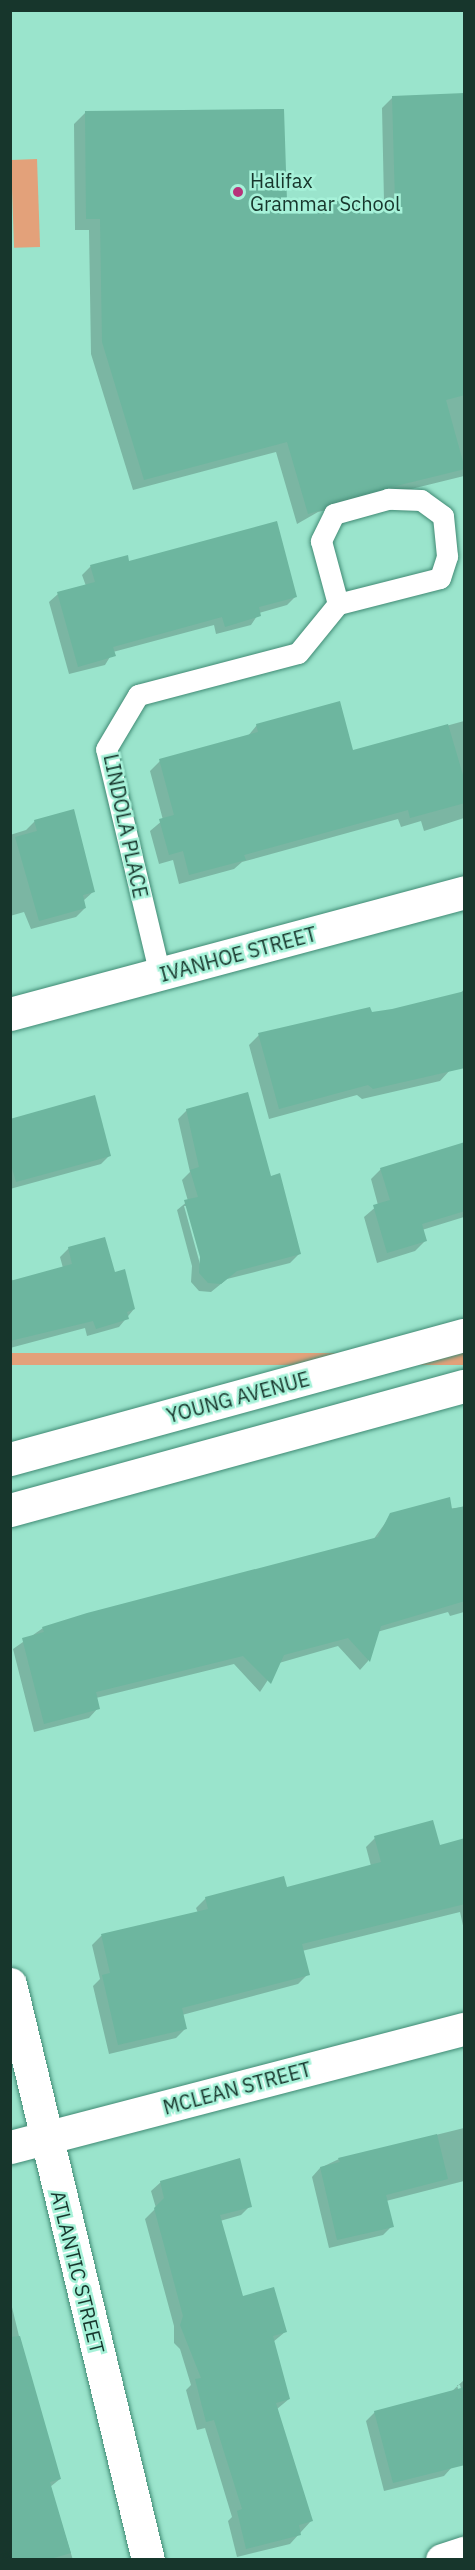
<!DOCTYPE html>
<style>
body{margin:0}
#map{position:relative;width:475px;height:2570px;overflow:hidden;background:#9ae4cc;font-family:"IBM Plex Sans",sans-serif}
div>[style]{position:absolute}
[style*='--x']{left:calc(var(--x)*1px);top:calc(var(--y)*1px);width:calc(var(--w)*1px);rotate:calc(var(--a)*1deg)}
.green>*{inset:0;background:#e3a17a;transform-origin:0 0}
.shadow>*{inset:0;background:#0003}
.building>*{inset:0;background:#6db69f}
.roads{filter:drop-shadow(0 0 2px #408a74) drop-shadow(0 0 2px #408a74)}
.lane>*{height:21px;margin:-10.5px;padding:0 10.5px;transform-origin:10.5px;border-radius:10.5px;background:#fff}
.street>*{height:33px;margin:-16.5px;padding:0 16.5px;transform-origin:16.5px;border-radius:16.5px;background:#fff}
.dots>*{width:16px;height:16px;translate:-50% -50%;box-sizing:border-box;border:3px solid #a7f2d9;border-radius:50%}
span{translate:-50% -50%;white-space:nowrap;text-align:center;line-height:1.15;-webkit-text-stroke:5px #a7f2d9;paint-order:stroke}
.poi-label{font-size:20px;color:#17362c}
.left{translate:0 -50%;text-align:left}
.street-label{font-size:20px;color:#17362c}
.frame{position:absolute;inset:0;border:12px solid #17362c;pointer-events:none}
</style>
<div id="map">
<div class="green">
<div style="left:37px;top:159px;width:88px;height:26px;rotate:88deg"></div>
<div style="left:464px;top:1353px;width:12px;height:470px;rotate:90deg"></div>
</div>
<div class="shadow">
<div style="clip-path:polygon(464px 94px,464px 476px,318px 512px,297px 524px,276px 452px,133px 490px,91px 354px,89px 230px,75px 230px,74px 124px,86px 112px,285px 203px,384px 202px,382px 108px,393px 97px)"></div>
<div style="clip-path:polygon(128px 563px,296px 596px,287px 605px,259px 613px,251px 625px,216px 634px,214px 625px,113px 652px,105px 665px,69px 674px,49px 602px,58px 594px,86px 586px,82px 575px,91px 566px)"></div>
<div style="clip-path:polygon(464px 721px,464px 818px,424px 831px,421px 821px,401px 827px,398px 819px,242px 862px,234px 869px,179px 884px,173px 860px,159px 864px,150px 831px,163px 820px,150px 771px,160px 761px,247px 737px,257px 725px,352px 752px)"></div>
<div style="clip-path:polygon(35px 821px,94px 891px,83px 901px,85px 908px,76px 917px,31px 929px,24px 912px,10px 916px,10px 835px,26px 830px)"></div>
<div style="clip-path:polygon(464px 989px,464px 1055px,440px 1081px,362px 1099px,357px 1095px,269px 1119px,249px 1045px,259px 1035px,393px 1011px,460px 994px)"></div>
<div style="clip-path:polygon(evenodd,187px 1110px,270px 1178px,299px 1254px,290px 1263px,227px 1279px,211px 1292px,199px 1291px,191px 1282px,192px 1266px,177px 1210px,188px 1201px,182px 1180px,190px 1172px,178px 1119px,187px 1110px,184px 1206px,187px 1206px,203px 1264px,200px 1264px,184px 1206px)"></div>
<div style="clip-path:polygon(10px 1120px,110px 1155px,101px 1164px,10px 1189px)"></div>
<div style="clip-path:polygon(464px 1144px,464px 1217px,422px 1230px,425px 1241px,415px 1251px,377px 1263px,364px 1217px,378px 1205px,371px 1179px,381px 1169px)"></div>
<div style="clip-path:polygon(69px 1248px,114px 1274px,134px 1309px,119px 1327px,87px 1336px,85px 1328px,10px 1348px,10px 1273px,13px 1282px,63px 1268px,60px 1257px)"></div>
<div style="clip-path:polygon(464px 1507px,464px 1612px,450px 1616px,448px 1612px,377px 1632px,368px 1661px,360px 1670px,338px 1646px,279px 1663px,260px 1692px,234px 1664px,96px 1698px,98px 1708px,89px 1718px,34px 1732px,13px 1649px,43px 1628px,373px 1540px,391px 1515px)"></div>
<div style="clip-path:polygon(375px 1838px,439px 1847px,464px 1840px,464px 1930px,460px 1912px,302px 1951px,308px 1974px,298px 1984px,182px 2015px,186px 2028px,176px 2038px,109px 2054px,93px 1986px,100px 1979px,92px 1945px,101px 1936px,198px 1913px,196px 1908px,206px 1898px,286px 1889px,371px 1866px,366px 1847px)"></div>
<div style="clip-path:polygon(464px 2128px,464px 2181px,386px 2201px,392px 2226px,383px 2235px,329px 2248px,312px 2177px,320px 2168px,339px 2159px)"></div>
<div style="clip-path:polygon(161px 2182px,250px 2206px,241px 2215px,220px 2221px,242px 2298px,285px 2332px,273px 2342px,289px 2399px,277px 2409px,311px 2521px,290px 2544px,237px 2557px,228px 2521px,232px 2517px,205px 2428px,197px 2430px,186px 2390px,191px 2385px,180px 2349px,174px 2343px,174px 2326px,145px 2219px,156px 2208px,151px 2191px)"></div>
<div style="clip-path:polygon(10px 2299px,28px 2373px,60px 2479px,50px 2487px,73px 2560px,10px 2560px)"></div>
<div style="clip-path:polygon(evenodd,464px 2380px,464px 2463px,453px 2466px,444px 2476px,384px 2491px,366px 2421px,375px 2412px,450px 2393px,464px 2380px,457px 2385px,460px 2385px,463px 2396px,460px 2396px,457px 2385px)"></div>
</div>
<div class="building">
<div style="clip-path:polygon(465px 93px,465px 395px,446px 400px,465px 469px,331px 502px,322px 510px,308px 514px,287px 442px,144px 480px,102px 342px,100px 219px,86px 219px,85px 111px,284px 109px,287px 201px,395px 201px,392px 96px)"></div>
<div style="clip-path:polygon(277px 521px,297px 597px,259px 607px,261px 616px,225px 627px,222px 617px,113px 647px,116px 656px,78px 667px,57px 592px,95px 582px,90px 565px,128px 555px,129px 561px)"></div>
<div style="clip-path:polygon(340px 701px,353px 750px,448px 724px,465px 782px,465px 803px,410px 818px,408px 810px,244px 855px,246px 860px,189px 875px,183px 851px,169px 855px,159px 819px,174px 815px,159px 759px,258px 732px,256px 724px)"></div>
<div style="clip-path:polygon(74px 809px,95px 892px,83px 895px,86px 908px,39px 921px,15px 837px,37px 831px,34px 820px)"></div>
<div style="clip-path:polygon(465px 991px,465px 1068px,373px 1089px,368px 1085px,279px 1109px,258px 1033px,370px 1007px,372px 1012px,392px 1009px)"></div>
<div style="clip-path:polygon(248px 1092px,271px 1176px,280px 1173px,301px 1254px,237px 1271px,221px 1284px,208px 1283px,199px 1273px,200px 1257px,184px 1200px,198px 1197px,190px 1170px,199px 1167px,186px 1109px)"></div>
<div style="clip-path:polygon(95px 1095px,111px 1156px,16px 1182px,10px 1161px,10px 1119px)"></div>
<div style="clip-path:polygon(465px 1142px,465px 1211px,422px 1224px,427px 1241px,387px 1253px,373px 1205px,390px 1200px,380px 1168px)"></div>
<div style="clip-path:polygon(105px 1237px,115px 1272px,125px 1269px,135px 1309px,127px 1312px,129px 1319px,96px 1329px,93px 1321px,10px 1341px,10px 1281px,72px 1264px,68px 1247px)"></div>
<div style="clip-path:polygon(450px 1497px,452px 1509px,465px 1506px,465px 1601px,381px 1626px,370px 1662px,348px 1638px,284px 1655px,271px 1684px,243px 1656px,96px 1692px,100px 1709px,44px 1724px,22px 1638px,44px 1632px,42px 1627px,87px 1613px,378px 1537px,390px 1513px)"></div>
<div style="clip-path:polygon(433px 1820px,440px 1845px,465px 1838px,465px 1904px,302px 1944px,310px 1975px,182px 2008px,187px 2029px,118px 2045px,102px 1975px,110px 1973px,101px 1934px,208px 1909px,205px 1897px,284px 1876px,287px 1887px,381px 1862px,374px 1836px)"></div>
<div style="clip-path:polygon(437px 2134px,448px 2179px,386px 2195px,394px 2227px,337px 2240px,320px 2167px,340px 2162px,338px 2158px)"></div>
<div style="clip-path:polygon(240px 2158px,252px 2207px,220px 2215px,243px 2296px,274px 2287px,287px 2332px,273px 2336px,290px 2399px,276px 2403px,313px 2521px,299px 2525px,301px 2535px,246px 2549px,237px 2511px,242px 2509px,214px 2420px,206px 2422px,195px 2379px,201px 2378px,180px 2325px,183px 2316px,154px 2208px,164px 2198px,160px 2181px)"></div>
<div style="clip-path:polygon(20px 2336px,61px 2479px,50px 2482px,71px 2553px,50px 2559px,10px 2559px,10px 2337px)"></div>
<div style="clip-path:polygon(465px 2387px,465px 2465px,393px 2483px,374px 2411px)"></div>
</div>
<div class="roads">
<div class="lane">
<div style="--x:160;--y:975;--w:232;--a:-103.4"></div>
<div style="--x:106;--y:749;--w:63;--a:-59.3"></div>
<div style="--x:138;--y:695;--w:165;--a:-14.7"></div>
<div style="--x:298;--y:653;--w:63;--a:-50.8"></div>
<div style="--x:338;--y:604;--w:105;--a:-14.3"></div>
<div style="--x:440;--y:578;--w:23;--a:-72"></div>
<div style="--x:447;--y:556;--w:40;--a:-95.7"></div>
<div style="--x:443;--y:516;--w:27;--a:-144"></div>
<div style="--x:421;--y:500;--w:33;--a:-178"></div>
<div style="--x:388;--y:499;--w:56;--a:164.5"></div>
<div style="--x:334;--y:514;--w:30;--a:116"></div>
<div style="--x:321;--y:541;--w:65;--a:74.9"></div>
</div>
<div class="street">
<div style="--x:10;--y:1014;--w:470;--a:-15"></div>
<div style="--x:10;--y:1459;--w:471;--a:-15.3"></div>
<div style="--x:10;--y:1510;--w:471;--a:-15.3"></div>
<div style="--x:10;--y:1984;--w:592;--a:76.53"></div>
<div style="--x:10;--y:2147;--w:469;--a:-14.6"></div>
<div style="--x:442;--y:2560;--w:23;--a:-18"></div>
</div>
</div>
<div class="dots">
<div style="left:238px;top:192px;background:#b7337a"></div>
</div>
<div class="poi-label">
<span class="left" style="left:250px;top:192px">Halifax<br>Grammar School</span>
</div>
<div class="street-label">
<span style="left:126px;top:826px;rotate:78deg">LINDOLA PLACE</span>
<span style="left:238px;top:954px;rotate:-15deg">IVANHOE STREET</span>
<span style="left:238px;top:1397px;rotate:-15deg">YOUNG AVENUE</span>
<span style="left:237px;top:2088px;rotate:-15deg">MCLEAN STREET</span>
<span style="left:78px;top:2272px;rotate:76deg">ATLANTIC STREET</span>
</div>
<div class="frame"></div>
</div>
